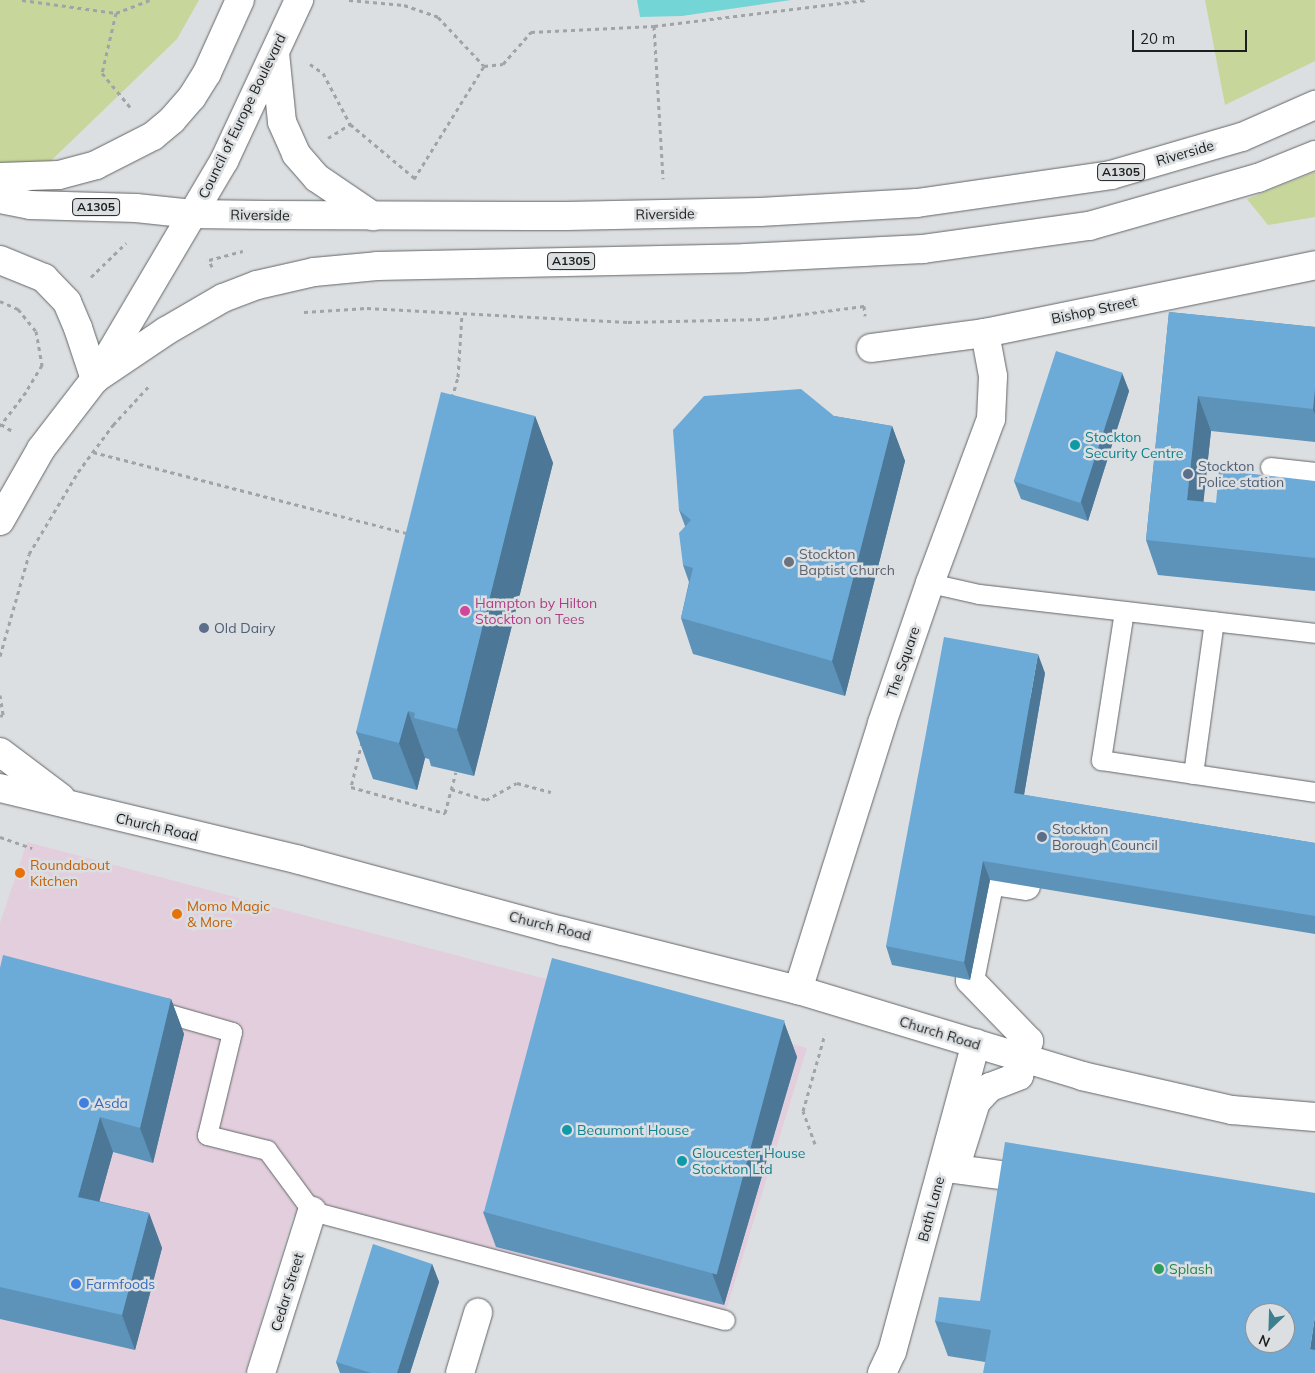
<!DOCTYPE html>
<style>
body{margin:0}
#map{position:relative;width:1315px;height:1373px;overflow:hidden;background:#dcdfe1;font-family:Mulish,sans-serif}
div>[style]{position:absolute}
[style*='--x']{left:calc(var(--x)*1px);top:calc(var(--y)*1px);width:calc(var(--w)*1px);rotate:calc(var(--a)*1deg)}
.commercial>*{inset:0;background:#e2cedc}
.green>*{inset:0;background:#c7d69b}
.water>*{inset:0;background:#74d5d6}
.path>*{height:3px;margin-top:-1.5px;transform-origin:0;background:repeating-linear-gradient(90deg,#a1a4a6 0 4px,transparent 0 8px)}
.roads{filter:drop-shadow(0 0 1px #636668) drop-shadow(0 0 1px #636668)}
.lane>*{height:19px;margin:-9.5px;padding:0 9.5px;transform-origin:9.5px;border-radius:9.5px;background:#fff}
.street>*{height:28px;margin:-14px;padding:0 14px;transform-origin:14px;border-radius:14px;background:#fff}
.secondary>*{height:28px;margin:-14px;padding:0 14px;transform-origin:14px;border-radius:14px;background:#fff}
.primary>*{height:28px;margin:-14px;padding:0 14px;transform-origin:14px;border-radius:14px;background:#fff}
.wall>*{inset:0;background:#5d92b9}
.shaded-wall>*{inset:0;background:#4c7796}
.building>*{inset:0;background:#6caad7;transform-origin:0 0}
.dots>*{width:14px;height:14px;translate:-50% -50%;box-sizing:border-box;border:2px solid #dcdfe1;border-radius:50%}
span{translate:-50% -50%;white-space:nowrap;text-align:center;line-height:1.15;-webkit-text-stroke:5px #dcdfe1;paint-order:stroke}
.shield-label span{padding:1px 4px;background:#dcdfe1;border:1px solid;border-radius:4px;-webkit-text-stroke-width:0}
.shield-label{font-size:12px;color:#1d1f1f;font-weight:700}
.street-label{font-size:14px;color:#1d1f1f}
.culture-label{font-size:14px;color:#0d838f}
.left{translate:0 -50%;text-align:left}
.service-label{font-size:14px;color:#4e5e75}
.worship-label{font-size:14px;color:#5b616d}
.hotel-label{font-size:14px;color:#b23c85}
.food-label{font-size:14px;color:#c56008}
.shop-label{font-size:14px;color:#366cbe}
.leisure-label{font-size:14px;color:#27864d}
.north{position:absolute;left:1245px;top:1303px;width:50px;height:50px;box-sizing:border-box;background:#dcdfe1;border:1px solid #909293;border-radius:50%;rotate:204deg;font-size:14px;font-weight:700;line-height:20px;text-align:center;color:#1d1f1f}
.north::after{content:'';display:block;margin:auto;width:18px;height:22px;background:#3c7f8f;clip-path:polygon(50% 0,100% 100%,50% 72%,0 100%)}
.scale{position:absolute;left:1132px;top:30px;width:115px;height:22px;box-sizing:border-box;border:2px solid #1d1f1f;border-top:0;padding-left:6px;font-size:15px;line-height:18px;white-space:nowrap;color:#1d1f1f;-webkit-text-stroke:4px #dcdfe1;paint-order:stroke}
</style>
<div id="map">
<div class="commercial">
<div style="clip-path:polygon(27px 842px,807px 1048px,720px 1330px,293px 1216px,245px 1373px,0 1373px,0 923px)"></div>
</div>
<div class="green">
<div style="clip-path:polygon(0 0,199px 0,177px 39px,0 210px)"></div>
<div style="clip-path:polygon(1205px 0,1315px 0,1315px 61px,1225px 105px)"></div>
<div style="clip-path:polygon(1315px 172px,1315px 217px,1268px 225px,1247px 199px)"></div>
</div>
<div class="water">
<div style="clip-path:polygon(637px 0,791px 0,682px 16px,640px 17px)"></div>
</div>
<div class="path">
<div style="--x:22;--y:0;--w:95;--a:7.9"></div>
<div style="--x:116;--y:13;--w:36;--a:-21"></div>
<div style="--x:349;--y:0;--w:55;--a:5.2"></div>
<div style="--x:404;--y:5;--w:36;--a:19"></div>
<div style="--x:438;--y:17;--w:67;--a:46.8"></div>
<div style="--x:484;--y:66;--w:19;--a:-6"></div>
<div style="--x:503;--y:64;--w:43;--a:-48.8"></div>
<div style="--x:531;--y:32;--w:123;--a:-2.8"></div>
<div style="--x:654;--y:26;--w:214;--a:-7"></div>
<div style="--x:116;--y:13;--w:62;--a:103.1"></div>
<div style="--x:102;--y:73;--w:45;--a:50.4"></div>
<div style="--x:654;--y:26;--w:153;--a:86.6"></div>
<div style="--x:310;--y:64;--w:16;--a:35"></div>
<div style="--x:323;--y:73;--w:58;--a:62.1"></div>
<div style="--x:350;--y:124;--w:87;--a:39.9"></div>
<div style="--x:328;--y:138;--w:26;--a:-32"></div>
<div style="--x:414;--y:179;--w:133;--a:-58.2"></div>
<div style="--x:212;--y:267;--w:8;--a:-113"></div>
<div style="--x:209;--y:260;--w:35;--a:-15"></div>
<div style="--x:91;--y:277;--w:49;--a:-44.2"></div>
<div style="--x:0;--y:301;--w:20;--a:24"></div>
<div style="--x:18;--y:309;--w:28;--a:51"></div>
<div style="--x:36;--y:331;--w:35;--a:80"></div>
<div style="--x:42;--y:365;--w:31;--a:121"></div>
<div style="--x:26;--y:392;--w:43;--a:127.4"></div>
<div style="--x:304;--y:312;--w:63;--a:-3.6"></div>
<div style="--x:367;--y:308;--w:261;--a:3.1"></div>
<div style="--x:628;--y:322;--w:137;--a:-1.3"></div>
<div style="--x:765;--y:319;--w:100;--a:-7.5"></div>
<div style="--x:864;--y:306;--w:10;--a:84"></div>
<div style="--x:452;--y:398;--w:22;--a:-74"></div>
<div style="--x:458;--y:377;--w:63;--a:-86.4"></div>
<div style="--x:1;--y:424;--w:13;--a:32"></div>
<div style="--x:93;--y:452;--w:326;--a:14.5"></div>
<div style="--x:0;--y:656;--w:106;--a:-74.1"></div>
<div style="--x:29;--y:554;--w:96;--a:-59.1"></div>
<div style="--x:78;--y:472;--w:59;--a:-53.3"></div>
<div style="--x:113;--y:425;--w:53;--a:-47.3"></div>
<div style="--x:0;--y:695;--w:20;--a:81"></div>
<div style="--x:3;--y:715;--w:3;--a:162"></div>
<div style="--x:362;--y:742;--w:46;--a:103.7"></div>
<div style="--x:351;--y:787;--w:98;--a:15.5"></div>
<div style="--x:445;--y:813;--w:42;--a:-75"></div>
<div style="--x:451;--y:789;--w:37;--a:17"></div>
<div style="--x:486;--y:800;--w:35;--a:-29"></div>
<div style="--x:517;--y:783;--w:35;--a:15"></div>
<div style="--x:0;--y:837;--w:34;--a:19"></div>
<div style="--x:815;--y:1144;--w:35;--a:-110"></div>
<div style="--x:803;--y:1111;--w:80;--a:-74.1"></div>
</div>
<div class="roads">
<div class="lane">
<div style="--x:1270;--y:467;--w:45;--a:6.3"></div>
<div style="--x:930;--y:583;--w:50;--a:12.7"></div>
<div style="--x:979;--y:594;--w:338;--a:6.6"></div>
<div style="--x:1124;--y:611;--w:151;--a:98.8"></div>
<div style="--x:1101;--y:760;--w:216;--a:8.5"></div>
<div style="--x:1193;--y:774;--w:154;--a:-82.2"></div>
<div style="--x:155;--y:1010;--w:80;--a:15.9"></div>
<div style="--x:232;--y:1032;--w:106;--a:103.6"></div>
<div style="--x:207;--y:1135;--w:62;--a:14"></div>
<div style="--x:267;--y:1150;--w:76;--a:53.6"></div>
<div style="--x:312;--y:1211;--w:427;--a:14.8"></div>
</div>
<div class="street">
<div style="--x:871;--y:348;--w:115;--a:-7.5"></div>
<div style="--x:985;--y:333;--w:337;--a:-11.6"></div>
<div style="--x:1026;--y:886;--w:36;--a:-171"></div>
<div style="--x:990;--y:880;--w:102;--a:101.3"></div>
<div style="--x:970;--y:980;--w:85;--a:46"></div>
<div style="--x:1029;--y:1041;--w:36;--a:106"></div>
<div style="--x:1019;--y:1076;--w:31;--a:159"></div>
<div style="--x:990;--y:1087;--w:21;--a:133"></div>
<div style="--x:976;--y:1102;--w:70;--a:107.4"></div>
<div style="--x:955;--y:1169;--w:83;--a:7.6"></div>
<div style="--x:798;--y:990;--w:280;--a:-72.5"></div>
<div style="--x:882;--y:723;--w:148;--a:-71.1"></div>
<div style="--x:930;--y:583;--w:175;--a:-69.6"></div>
<div style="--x:991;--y:419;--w:43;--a:-87.3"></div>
<div style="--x:993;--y:376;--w:44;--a:-100.5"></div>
<div style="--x:261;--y:1373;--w:170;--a:-72.5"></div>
<div style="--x:460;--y:1373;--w:63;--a:-73.3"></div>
<div style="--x:882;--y:1373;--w:23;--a:-65"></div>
<div style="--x:892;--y:1352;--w:320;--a:-74.8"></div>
</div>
<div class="secondary">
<div style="--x:0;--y:177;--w:59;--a:-1.9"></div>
<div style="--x:59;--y:175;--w:38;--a:-15"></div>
<div style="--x:96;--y:165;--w:64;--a:-27"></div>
<div style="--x:153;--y:136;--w:25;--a:-40"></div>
<div style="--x:172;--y:120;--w:30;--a:-49"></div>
<div style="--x:192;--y:97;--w:28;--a:-58"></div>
<div style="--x:207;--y:73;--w:80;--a:-65.7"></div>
<div style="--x:95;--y:379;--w:253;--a:-59.4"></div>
<div style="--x:224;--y:161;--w:178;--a:-65"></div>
<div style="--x:0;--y:752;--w:76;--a:37"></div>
<div style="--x:0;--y:788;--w:308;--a:13.5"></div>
<div style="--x:299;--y:860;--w:273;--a:15.1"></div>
<div style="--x:563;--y:931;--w:242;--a:14.1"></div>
<div style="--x:798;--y:990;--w:297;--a:16.8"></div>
<div style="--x:1082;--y:1076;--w:154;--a:12.8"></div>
<div style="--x:1232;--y:1110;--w:83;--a:4.8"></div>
</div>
<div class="primary">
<div style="--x:275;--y:53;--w:69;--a:84.2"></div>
<div style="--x:282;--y:122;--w:35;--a:66"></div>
<div style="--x:296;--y:154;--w:32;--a:49"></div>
<div style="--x:317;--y:178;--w:68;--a:34.2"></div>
<div style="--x:0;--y:199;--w:31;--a:11"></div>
<div style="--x:30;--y:205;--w:106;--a:1.6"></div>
<div style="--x:136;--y:208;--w:57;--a:6"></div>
<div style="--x:193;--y:214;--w:73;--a:0.8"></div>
<div style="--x:266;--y:215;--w:300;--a:0.2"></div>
<div style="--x:566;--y:216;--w:194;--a:-1.2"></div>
<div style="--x:760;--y:212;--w:157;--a:-3.3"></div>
<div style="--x:917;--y:203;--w:196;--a:-8.2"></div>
<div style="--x:1111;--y:175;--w:136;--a:-16.2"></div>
<div style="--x:1242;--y:137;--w:80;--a:-23.7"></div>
<div style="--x:0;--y:260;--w:48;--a:22.2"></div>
<div style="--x:44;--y:278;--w:33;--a:46"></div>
<div style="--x:67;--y:302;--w:28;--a:67"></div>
<div style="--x:78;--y:328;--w:54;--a:71.6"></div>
<div style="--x:0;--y:521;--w:83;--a:-60.3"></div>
<div style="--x:41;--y:449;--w:88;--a:-52.4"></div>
<div style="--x:95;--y:379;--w:86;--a:-34.1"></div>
<div style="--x:166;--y:331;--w:66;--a:-30.1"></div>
<div style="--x:223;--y:298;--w:36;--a:-21"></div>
<div style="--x:257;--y:285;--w:58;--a:-12.8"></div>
<div style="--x:314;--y:272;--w:63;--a:-5.4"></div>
<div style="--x:377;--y:266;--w:368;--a:-1.2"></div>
<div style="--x:745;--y:258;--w:178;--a:-2.9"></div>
<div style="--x:923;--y:249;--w:168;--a:-7.9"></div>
<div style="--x:1089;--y:226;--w:176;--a:-15.9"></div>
<div style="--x:1258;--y:178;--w:61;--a:-22"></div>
</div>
</div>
<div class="wall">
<div style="clip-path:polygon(1169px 312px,1315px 327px,1315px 442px,1211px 431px,1203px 502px,1216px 503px,1315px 481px,1315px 591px,1158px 575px,1146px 540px)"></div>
<div style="clip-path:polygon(1122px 373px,1129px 391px,1088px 521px,1021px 499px,1014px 481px)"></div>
<div style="clip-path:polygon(535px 416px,553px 463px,474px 776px,431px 766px,429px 759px,425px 758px,417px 790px,373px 779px,356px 732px)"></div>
<div style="clip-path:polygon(834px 416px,892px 426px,905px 461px,845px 696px,693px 654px,681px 618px,689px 582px,683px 565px,685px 526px,679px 510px)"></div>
<div style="clip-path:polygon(1045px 673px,1024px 795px,1315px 843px,1315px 934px,990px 880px,970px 980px,892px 965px,886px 946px)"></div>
<div style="clip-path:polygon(0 968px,171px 999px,184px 1034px,153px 1163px,113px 1152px,99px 1201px,149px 1213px,162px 1248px,135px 1350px,0 1319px)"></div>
<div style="clip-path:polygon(784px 1022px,797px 1057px,724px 1305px,496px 1247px,483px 1212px)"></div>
<div style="clip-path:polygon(1315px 1193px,985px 1362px,948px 1356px,935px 1321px,980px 1301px)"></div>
<div style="clip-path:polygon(432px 1264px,439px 1282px,410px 1373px,340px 1373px,336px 1362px)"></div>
</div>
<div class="shaded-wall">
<div style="clip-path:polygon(1122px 373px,1129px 391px,1088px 521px,1081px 502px)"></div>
<div style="clip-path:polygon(1315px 388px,1315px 414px,1313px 409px)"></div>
<div style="clip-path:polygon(1198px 396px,1211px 431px,1200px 535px,1187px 500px)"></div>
<div style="clip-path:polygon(535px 416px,553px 463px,474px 776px,457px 729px)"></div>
<div style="clip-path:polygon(892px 426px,905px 461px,845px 696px,832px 661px)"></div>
<div style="clip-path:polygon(1038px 654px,1045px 673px,1021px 812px,1014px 793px)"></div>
<div style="clip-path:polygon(408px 711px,425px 758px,417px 790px,399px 743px)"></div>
<div style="clip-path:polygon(983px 861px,990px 880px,970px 980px,964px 962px)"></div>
<div style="clip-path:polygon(171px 999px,184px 1034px,153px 1163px,140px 1128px)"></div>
<div style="clip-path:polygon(784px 1022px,797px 1057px,724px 1305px,711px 1270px)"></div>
<div style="clip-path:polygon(100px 1117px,113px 1152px,91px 1232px,78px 1197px)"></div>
<div style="clip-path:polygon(149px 1213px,162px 1248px,135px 1350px,122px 1315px)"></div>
<div style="clip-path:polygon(432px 1264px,439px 1282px,410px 1373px,397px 1373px)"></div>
<div style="clip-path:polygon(1315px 1316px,1315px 1364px,1310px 1349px)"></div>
</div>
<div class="building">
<div style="clip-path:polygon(1169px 312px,1315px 327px,1315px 388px,1313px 409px,1198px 396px,1187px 500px,1216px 503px,1219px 470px,1315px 481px,1315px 558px,1146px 540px)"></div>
<div style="left:1056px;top:351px;width:70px;height:137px;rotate:18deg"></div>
<div style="clip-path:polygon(801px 389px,834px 416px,892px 426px,832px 661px,681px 618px,693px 568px,683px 565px,679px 533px,691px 520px,679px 510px,673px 430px,704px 396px)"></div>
<div style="clip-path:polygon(441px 392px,535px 416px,457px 729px,414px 718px,415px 713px,408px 711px,399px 743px,356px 732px)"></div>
<div style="clip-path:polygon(944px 637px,1038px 654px,1014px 793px,1315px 843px,1315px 916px,983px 861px,964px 962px,886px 946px)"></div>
<div style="clip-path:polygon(3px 955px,171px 999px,140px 1128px,100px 1117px,78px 1197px,149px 1213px,122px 1315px,0 1287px,0 968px)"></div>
<div style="left:552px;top:958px;width:241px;height:263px;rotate:15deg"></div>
<div style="clip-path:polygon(evenodd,1005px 1142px,1315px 1193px,1315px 1316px,1310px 1349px,1315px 1350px,1315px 1373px,983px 1373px,991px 1330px,935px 1321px,939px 1297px,980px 1301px,1005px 1142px,1255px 1313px,1285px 1313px,1285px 1343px,1255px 1343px,1255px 1313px)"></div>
<div style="clip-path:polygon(373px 1244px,432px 1264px,397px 1373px,371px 1373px,336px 1362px)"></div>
</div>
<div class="dots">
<div style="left:1075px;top:445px;background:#0f9aa8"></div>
<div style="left:1188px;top:474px;background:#5c6f8a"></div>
<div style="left:789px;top:562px;background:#6b7280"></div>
<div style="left:465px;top:611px;background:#d1479c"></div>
<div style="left:204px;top:628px;background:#5c6f8a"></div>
<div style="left:1042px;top:837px;background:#5c6f8a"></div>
<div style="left:20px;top:873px;background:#e8710a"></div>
<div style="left:177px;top:914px;background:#e8710a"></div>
<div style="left:84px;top:1103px;background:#3f7fe0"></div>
<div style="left:567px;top:1130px;background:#0f9aa8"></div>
<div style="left:682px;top:1161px;background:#0f9aa8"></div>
<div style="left:1159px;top:1269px;background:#2e9e5b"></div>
<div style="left:76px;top:1284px;background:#3f7fe0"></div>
</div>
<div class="shield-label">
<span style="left:1121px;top:172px">A1305</span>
<span style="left:96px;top:207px">A1305</span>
<span style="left:571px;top:261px">A1305</span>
</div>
<div class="street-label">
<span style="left:242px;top:116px;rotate:-64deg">Council of Europe Boulevard</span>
<span style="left:1185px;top:153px;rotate:-16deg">Riverside</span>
<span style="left:665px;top:214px;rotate:-1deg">Riverside</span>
<span style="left:260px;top:215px;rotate:1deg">Riverside</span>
<span style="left:1094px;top:310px;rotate:-12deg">Bishop Street</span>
<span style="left:903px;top:662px;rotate:-71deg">The Square</span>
<span style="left:157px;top:827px;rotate:13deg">Church Road</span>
<span style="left:550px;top:926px;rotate:14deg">Church Road</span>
<span style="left:940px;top:1033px;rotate:17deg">Church Road</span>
<span style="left:931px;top:1209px;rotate:-75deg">Bath Lane</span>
<span style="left:287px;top:1292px;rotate:-73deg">Cedar Street</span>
</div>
<div class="culture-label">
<span class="left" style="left:1085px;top:445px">Stockton<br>Security Centre</span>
<span class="left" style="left:577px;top:1130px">Beaumont House</span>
<span class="left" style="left:692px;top:1161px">Gloucester House<br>Stockton Ltd</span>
</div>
<div class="service-label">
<span class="left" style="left:1198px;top:474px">Stockton<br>Police station</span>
<span class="left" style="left:214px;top:628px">Old Dairy</span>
<span class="left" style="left:1052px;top:837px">Stockton<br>Borough Council</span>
</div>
<div class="worship-label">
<span class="left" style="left:799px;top:562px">Stockton<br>Baptist Church</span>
</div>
<div class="hotel-label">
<span class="left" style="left:475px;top:611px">Hampton by Hilton<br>Stockton on Tees</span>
</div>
<div class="food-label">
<span class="left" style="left:30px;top:873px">Roundabout<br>Kitchen</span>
<span class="left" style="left:187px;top:914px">Momo Magic<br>&amp; More</span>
</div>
<div class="shop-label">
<span class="left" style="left:94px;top:1103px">Asda</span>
<span class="left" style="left:86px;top:1284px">Farmfoods</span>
</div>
<div class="leisure-label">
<span class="left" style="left:1169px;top:1269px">Splash</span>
</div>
<div class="north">N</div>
<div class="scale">20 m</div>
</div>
